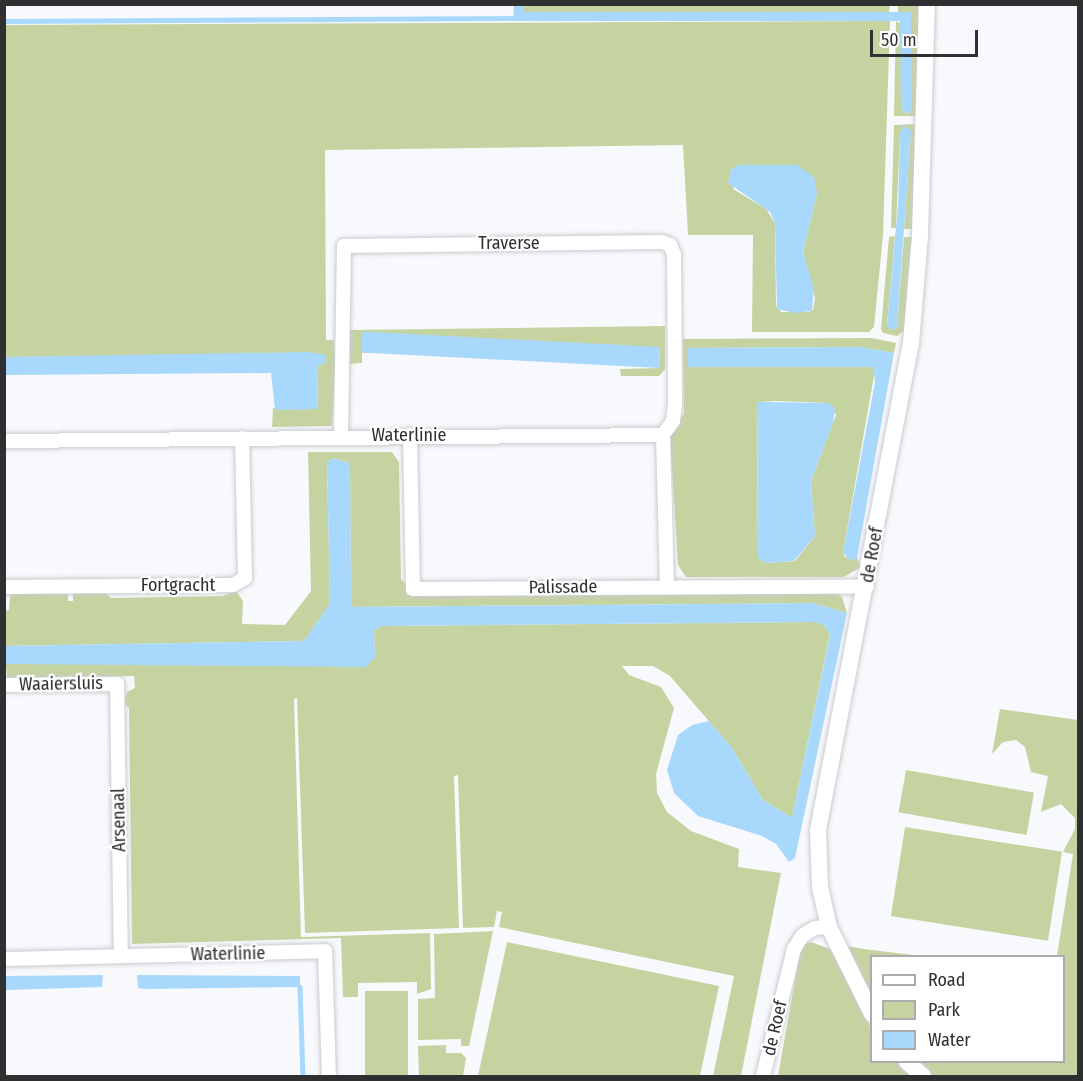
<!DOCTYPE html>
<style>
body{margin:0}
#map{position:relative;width:1083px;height:1081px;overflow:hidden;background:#f8f9fd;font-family:"Fira Sans Condensed",sans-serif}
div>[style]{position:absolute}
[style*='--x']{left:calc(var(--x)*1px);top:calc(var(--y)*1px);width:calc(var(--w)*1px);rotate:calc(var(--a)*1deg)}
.green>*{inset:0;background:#c5d3a1;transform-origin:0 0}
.water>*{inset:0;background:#a9d8fd;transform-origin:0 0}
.stream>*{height:4.5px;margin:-2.25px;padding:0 2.25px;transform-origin:2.25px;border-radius:2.25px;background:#a9d8fd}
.roads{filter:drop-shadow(0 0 2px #cacbcf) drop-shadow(0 0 2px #cacbcf)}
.minor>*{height:14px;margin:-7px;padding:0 7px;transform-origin:7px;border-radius:7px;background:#fff}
.tertiary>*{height:16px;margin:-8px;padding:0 8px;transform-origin:8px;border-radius:8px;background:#fff}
span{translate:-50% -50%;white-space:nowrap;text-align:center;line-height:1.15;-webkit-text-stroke:4.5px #fff;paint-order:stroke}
.street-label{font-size:18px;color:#2f3031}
.frame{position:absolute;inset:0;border:6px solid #2f3031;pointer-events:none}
.legend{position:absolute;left:870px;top:955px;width:195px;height:108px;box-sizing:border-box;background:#fff;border:2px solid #acacad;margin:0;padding:8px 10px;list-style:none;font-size:18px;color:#2f3031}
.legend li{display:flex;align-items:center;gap:12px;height:30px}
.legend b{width:30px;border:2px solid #acacad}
.scale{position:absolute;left:870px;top:30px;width:108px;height:27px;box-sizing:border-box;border:3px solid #2f3031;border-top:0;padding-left:8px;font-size:18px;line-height:21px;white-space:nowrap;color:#2f3031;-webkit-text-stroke:4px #fff;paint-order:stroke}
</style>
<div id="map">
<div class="green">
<div style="clip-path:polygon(522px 4px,875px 4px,890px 5px,889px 12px,523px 12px)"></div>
<div style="clip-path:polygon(898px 5px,920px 5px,918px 116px,894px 116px,896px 21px,903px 25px,901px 108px,906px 114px,910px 111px,911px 12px,898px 12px)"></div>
<div style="clip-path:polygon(evenodd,890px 21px,883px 235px,874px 327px,869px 332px,752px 332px,753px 235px,688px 235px,683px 145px,325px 150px,326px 340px,334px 340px,335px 364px,332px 426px,272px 427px,273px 408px,318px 408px,317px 365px,326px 362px,321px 354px,5px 357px,4px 25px,890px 21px,739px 165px,753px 166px,817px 193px,803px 252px,815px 298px,813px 310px,809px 312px,781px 312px,776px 306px,775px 223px,766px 209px,733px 189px,739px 165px)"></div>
<div style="clip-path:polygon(915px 124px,914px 229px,904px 229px,911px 131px,900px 134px,896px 228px,891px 228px,894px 125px)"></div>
<div style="clip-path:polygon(895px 236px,887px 325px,891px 330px,897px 328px,904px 237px,913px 237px,904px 331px,897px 336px,883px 333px,881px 329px,889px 237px)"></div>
<div style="clip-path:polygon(665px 326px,665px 369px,659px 376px,621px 376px,620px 369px,659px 368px,660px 347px,362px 353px,362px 363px,350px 364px,349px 330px)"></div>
<div style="clip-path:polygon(evenodd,872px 338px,896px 343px,894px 353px,860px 347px,688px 348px,688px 367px,870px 365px,875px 370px,843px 553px,845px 557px,857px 558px,861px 567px,844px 577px,686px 577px,678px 565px,670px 436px,684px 413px,683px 339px,872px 338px,778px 401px,828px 403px,836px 415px,811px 481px,815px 536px,795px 561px,766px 563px,758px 558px,757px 402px,778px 401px)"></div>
<div style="clip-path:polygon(308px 452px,392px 452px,399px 462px,401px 579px,406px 584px,407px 595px,832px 591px,842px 597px,847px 613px,813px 603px,351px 607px,350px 463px,333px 458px,327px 463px,330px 604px,304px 641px,5px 646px,4px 611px,9px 610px,10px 594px,68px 594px,68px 601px,73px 601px,73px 593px,107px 594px,111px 598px,223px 596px,236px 591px,243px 601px,242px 624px,285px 625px,311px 591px)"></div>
<div style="clip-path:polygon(815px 622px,824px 625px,830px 634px,792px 818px,763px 800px,732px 748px,670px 676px,653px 666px,622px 666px,629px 675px,661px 687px,674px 708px,656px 774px,657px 793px,667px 812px,691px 831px,739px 849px,738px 867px,781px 873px,741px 1076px,713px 1076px,734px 976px,499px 927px,502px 912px,497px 911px,494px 927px,463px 928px,458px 775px,454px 776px,459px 928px,305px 933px,297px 698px,294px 699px,301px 937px,430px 933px,431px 989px,417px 994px,417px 982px,358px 983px,358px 997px,343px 997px,341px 938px,132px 944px,129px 708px,124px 703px,127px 692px,135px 688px,134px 676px,7px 678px,6px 664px,375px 658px,374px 630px,382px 626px)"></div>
<div style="clip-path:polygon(1000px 709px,1078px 720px,1078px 1076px,931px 1076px,917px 1062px,1064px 1062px,1064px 956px,1057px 956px,1073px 854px,1063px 852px,1075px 829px,1075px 818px,1061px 804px,1041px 812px,1048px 776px,1031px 772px,1025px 747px,1016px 740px,1003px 742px,992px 754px)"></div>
<div style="left:906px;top:770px;width:130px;height:43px;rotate:10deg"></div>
<div style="left:905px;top:827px;width:159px;height:90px;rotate:9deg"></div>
<div style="clip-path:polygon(493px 931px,469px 1046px,461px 1046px,461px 1039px,418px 1040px,418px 999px,435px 998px,434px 934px)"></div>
<div style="clip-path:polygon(507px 942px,719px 986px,700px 1076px,478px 1076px)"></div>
<div style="clip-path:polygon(811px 942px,830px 949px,871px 1028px,872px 1062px,898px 1062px,911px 1076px,778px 1076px,801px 946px)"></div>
<div style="clip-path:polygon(846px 946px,864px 949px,921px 956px,872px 956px,871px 1001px)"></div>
<div style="left:365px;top:991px;width:43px;height:85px"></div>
<div style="clip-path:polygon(446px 1045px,446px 1053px,461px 1053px,466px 1058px,463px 1076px,419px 1076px,418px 1046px)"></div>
</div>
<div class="water">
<div style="clip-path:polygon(514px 4px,522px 5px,524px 12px,911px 12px,912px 110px,906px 114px,901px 108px,900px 21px,513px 21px)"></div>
<div style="clip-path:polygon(904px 125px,911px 131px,897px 328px,891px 330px,887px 325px,898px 206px,900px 134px)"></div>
<div style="clip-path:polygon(739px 165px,797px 165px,814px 177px,817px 193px,803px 252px,814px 289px,812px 311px,795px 313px,777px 309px,775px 223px,770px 212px,728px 183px,731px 169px)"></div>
<div style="left:660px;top:347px;width:21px;height:298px;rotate:93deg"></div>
<div style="clip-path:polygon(860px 347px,894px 353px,857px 558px,851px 561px,843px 553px,875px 382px,873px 367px,688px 367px,688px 348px)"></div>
<div style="clip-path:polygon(308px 352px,326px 355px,326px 363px,317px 366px,318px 409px,275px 410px,271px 373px,5px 375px,5px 357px)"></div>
<div style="clip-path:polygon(757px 402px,828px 403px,835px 408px,833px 423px,811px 481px,815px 536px,794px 561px,766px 563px,758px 558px)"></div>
<div style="clip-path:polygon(332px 458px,350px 463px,351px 607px,813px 603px,847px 613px,795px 858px,789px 862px,776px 844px,762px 836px,698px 816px,674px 793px,667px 770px,678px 735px,692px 725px,709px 721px,732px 748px,763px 800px,792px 818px,830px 635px,824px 625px,815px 622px,382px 626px,374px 630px,375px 658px,365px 667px,5px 664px,5px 646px,304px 641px,330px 604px,327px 463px)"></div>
<div style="clip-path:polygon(103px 975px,102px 987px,5px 990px,5px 976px)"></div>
<div style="clip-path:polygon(137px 975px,300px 976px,300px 987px,146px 989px,138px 988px)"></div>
</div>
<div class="stream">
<div style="--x:4;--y:21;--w:509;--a:-0.34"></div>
<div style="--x:300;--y:987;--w:89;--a:88.1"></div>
</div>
<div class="roads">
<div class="minor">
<div style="--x:410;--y:435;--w:154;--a:88.9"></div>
<div style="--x:413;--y:589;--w:454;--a:-0.3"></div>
<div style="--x:341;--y:436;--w:190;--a:-89.1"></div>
<div style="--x:344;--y:246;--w:318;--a:-0.7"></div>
<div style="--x:662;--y:242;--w:9;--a:21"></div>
<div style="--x:670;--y:245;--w:10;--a:66"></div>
<div style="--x:674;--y:254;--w:150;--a:89.6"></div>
<div style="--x:675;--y:404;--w:17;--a:97"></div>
<div style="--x:673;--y:421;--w:17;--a:126"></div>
<div style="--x:4;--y:441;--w:659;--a:-0.52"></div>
<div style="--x:663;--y:435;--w:151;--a:88.5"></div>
<div style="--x:4;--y:587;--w:229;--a:-0.5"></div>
<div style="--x:233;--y:585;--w:14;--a:-30"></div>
<div style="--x:245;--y:578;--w:140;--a:-91.2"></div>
<div style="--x:4;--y:685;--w:113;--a:-0.5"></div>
<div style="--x:117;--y:684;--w:272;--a:89.2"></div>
<div style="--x:4;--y:959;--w:321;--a:-1.4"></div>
<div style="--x:325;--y:951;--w:125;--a:88.2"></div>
<div style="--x:763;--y:1076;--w:131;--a:-76.3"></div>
<div style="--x:794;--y:949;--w:15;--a:-58"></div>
<div style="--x:802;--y:936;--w:15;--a:-32"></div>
<div style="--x:815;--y:928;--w:14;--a:-4"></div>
</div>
<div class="tertiary">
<div style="--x:872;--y:1014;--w:97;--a:-116.3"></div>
<div style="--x:829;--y:927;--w:41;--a:-102.7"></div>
<div style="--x:820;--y:887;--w:57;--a:-92"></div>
<div style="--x:818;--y:830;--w:496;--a:-79.2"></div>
<div style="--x:911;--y:343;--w:108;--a:-85.2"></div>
<div style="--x:920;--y:235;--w:231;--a:-88.3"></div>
<div style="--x:907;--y:1062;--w:21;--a:41"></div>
</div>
</div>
<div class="street-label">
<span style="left:509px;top:243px">Traverse</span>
<span style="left:409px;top:435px">Waterlinie</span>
<span style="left:872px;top:555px;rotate:-80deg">de Roef</span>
<span style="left:178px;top:585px">Fortgracht</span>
<span style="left:563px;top:587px;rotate:-1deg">Palissade</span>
<span style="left:61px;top:684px;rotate:-1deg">Waaiersluis</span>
<span style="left:119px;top:820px;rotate:-91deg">Arsenaal</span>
<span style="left:228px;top:954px;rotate:-1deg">Waterlinie</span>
<span style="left:775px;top:1028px;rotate:-77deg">de Roef</span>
</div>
<div class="frame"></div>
<ul class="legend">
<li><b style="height:8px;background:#fff"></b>Road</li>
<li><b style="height:16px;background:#c5d3a1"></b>Park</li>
<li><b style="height:16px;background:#a9d8fd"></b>Water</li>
</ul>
<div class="scale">50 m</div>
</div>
